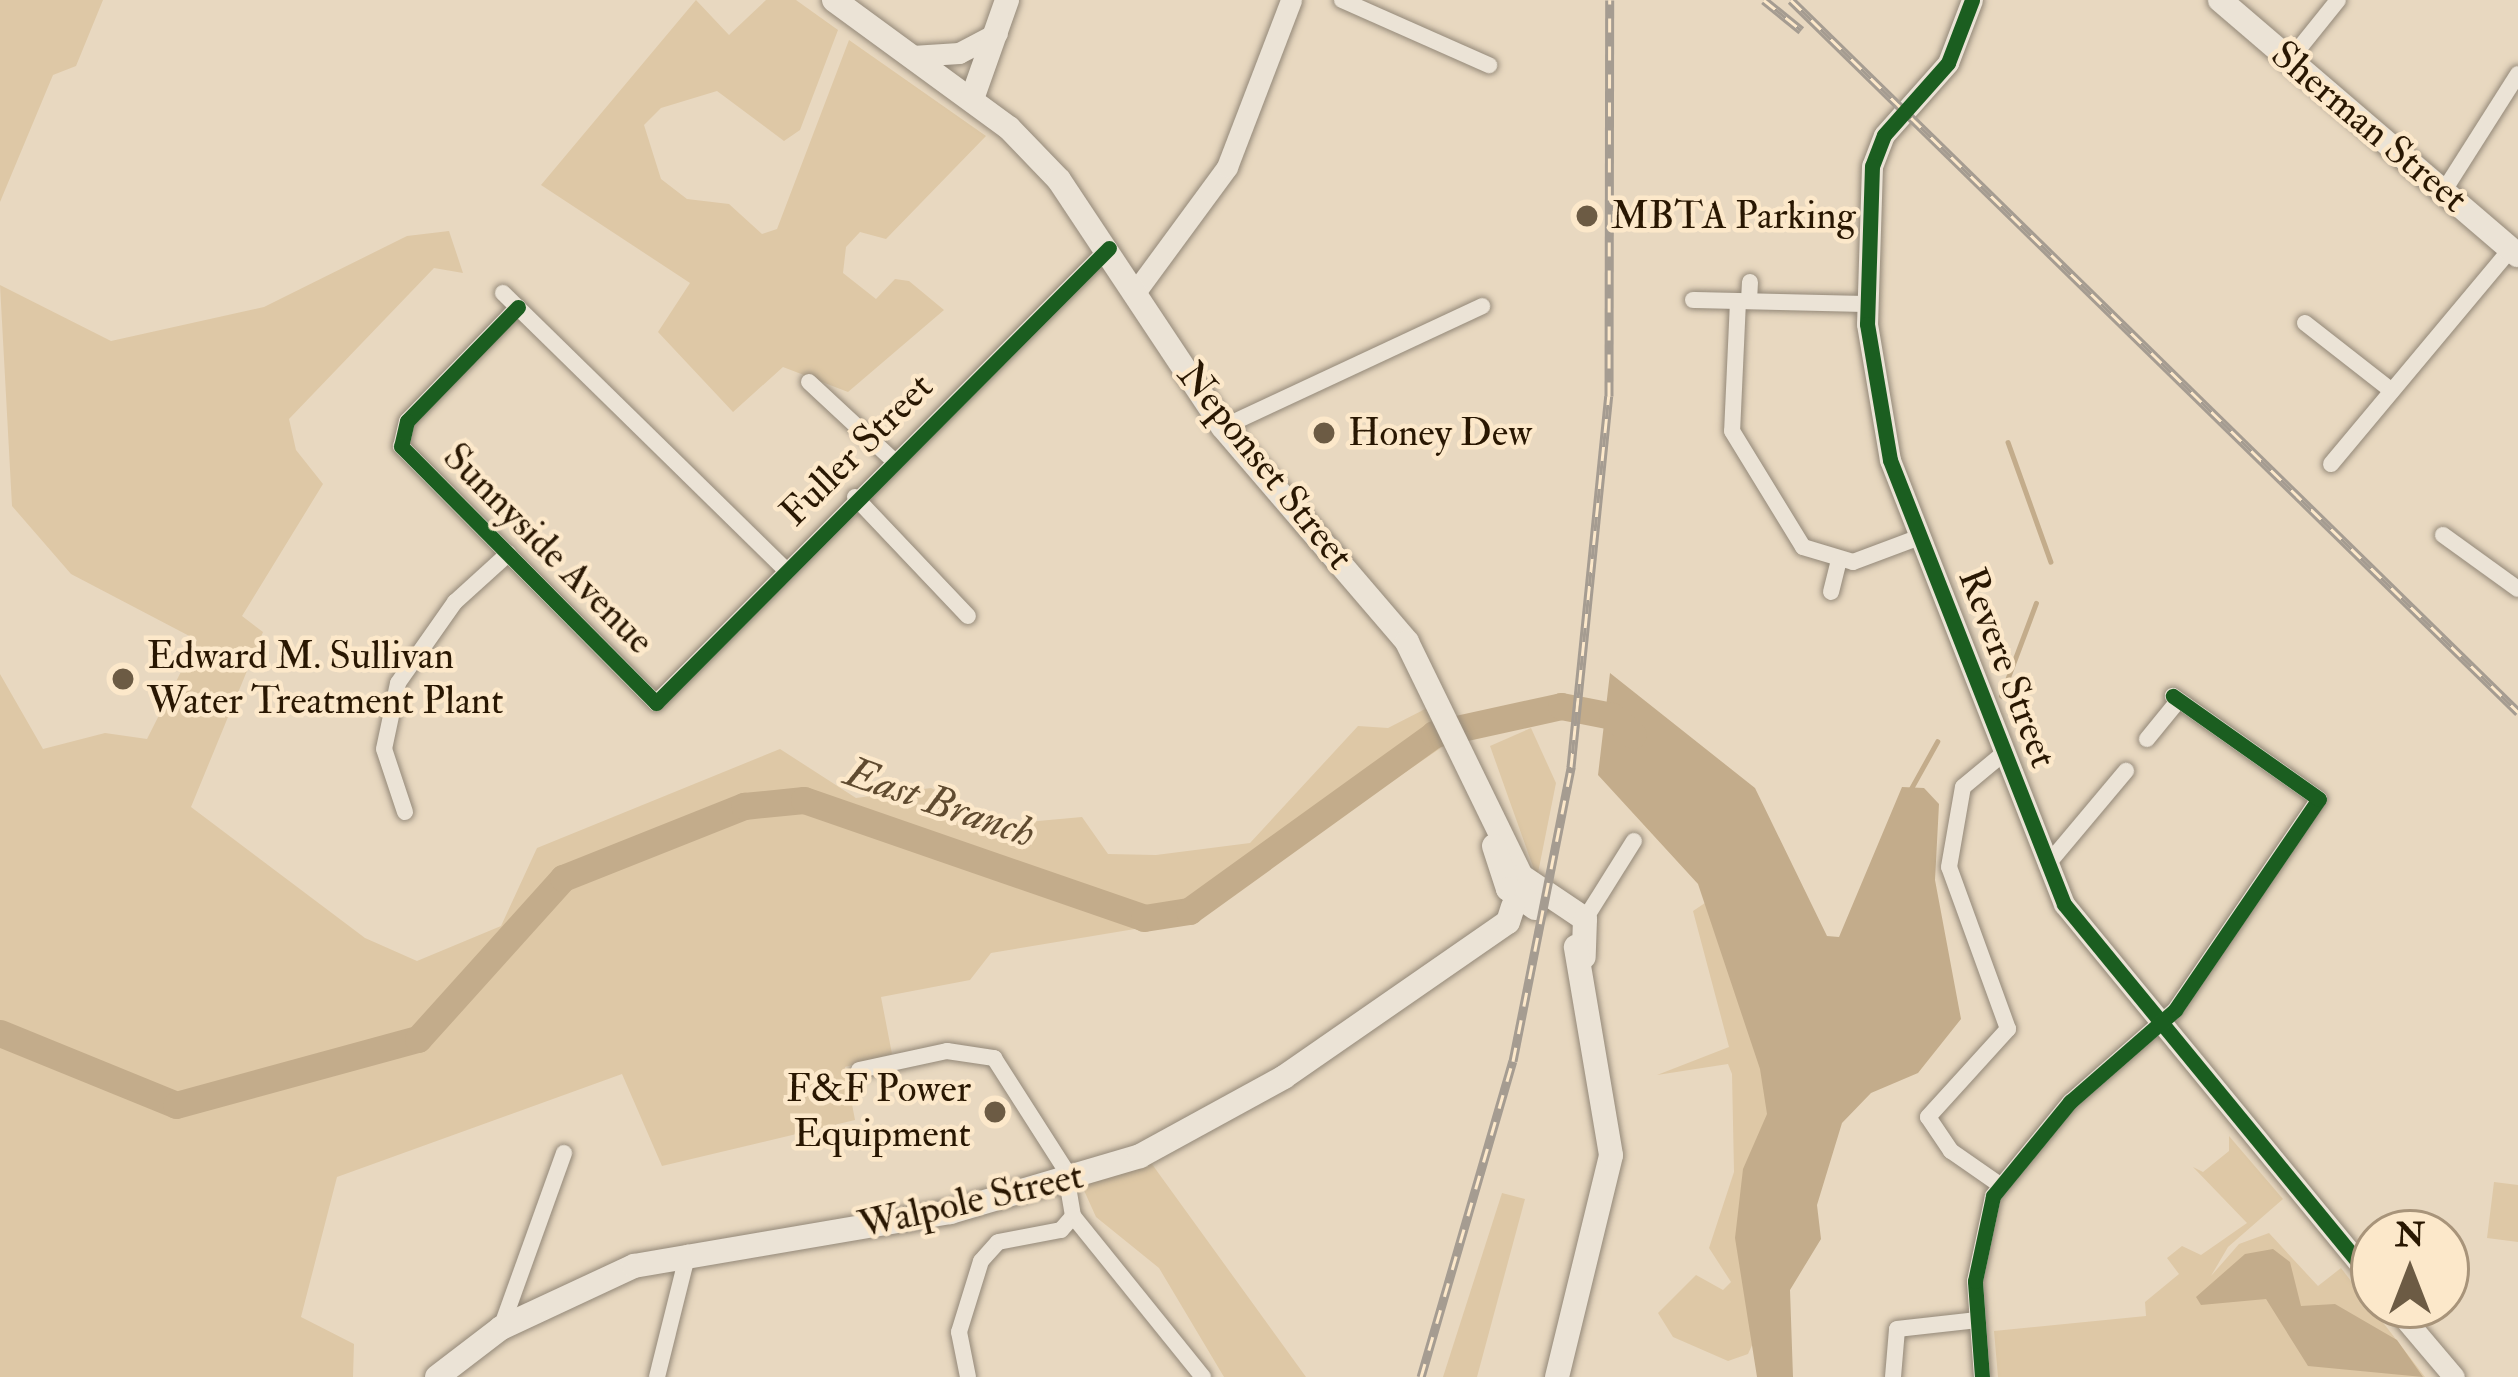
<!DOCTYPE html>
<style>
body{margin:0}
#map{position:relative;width:2518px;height:1377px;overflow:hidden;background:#e8d8c0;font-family:"IM FELL Double Pica",serif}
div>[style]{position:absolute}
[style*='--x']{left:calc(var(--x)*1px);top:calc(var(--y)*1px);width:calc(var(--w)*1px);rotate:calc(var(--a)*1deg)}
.green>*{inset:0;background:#dec8a6}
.water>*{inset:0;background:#c3ac8b}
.stream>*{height:4.5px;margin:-2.25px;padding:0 2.25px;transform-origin:2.25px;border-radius:2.25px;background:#c3ac8b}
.river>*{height:27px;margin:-13.5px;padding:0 13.5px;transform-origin:13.5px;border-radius:13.5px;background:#c3ac8b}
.roads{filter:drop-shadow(0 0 3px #938878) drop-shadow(0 0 3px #938878)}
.minor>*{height:16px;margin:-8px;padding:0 8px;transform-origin:8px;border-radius:8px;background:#ebe3d6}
.tertiary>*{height:21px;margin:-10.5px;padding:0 10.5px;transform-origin:10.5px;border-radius:10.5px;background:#ebe3d6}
.secondary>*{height:24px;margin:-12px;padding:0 12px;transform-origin:12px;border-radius:12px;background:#ebe3d6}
.rail>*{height:9px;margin-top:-4.5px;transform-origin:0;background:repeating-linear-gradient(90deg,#fce8ca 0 14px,#a59c91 0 28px);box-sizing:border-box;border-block:3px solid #a59c91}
.cycleway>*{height:15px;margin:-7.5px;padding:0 7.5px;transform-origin:7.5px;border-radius:7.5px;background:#1b5e20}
.dots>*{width:33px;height:33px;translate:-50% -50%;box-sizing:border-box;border:6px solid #fce8ca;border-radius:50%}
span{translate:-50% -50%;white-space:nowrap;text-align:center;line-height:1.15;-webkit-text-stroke:9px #fce8ca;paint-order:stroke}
.street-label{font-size:39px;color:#291702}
.poi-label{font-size:39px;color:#291702}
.left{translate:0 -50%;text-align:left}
.right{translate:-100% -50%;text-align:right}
.water-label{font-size:42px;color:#604b30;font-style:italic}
.north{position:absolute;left:2350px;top:1209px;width:120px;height:120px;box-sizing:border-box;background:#fce8ca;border:3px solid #a8947a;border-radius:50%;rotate:0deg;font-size:33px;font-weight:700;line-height:48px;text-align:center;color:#291702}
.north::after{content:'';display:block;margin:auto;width:42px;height:54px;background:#6c5b44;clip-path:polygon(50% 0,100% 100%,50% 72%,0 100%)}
</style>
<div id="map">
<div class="green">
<div style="clip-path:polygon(0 0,103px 0,76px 66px,53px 75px,0 202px)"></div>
<div style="clip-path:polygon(696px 0,729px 35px,766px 0,796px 0,838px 30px,800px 130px,784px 141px,717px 91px,661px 108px,644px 125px,661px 179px,687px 199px,729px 204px,762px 234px,777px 229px,849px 40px,986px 136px,886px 239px,860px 232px,846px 247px,843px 273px,876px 299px,895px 279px,909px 281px,944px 310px,848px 392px,783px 367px,733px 412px,658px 332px,690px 283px,541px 185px)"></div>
<div style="clip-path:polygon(449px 231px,463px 273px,434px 268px,289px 419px,296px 450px,323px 484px,242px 616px,263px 632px,191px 807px,365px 938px,417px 961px,501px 926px,537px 848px,780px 749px,856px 798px,931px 788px,1005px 824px,1082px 817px,1108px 854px,1156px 855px,1250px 843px,1358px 726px,1388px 728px,1431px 706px,1448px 743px,1189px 920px,991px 953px,970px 980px,881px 997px,892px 1054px,845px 1067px,855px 1120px,662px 1166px,622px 1074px,337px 1177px,301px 1317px,354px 1344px,353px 1377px,0 1377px,0 674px,43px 749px,105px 733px,147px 739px,197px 640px,71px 574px,12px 506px,0 285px,111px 341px,264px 307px,407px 236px)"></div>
<div style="clip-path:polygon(1531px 728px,1556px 783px,1537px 878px,1490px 746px)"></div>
<div style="clip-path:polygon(1714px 897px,1780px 1064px,1764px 1319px,1748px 1354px,1728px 1361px,1673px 1337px,1658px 1313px,1696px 1275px,1723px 1290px,1731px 1282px,1709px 1248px,1734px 1172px,1732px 1074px,1728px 1064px,1657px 1075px,1729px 1047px,1693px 911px)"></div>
<div style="clip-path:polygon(2229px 1136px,2283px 1199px,2228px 1247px,2211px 1276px,2239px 1244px,2269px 1233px,2318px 1286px,2341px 1268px,2425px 1377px,1998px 1377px,1994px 1331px,2146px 1316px,2145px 1302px,2179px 1274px,2167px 1258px,2182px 1246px,2201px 1255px,2247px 1223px,2193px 1167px,2203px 1172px,2229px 1151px)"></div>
<div style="clip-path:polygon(1149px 1160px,1306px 1377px,1224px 1377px,1159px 1268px,1096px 1217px,1082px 1186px)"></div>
<div style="clip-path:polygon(2494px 1182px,2518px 1185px,2518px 1242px,2487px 1238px)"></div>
<div style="clip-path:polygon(1502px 1193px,1525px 1199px,1477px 1377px,1443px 1377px)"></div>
</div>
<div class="water">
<div style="clip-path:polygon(1610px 673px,1755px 788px,1827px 936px,1839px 937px,1902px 787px,1924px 788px,1939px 804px,1935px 880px,1961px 1019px,1918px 1073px,1871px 1093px,1842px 1123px,1817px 1205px,1821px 1239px,1790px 1290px,1793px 1377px,1757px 1377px,1735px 1238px,1743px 1169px,1767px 1114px,1760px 1069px,1698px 884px,1598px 775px)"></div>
<div style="clip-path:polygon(2273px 1249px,2290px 1262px,2301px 1306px,2335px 1304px,2397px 1340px,2423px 1377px,2308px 1366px,2266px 1299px,2201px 1305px,2196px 1297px,2245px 1254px)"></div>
</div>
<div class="stream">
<div style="--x:2008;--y:442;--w:127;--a:70.3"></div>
<div style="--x:2001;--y:696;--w:99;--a:-69.4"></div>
<div style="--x:1908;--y:794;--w:60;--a:-60.9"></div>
</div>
<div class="river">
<div style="--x:0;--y:1033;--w:190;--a:22.2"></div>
<div style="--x:176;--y:1105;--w:251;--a:-15.3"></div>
<div style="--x:418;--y:1039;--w:217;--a:-48"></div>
<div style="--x:563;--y:878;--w:195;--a:-21.7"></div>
<div style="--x:744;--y:806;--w:60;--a:-5.7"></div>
<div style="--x:804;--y:800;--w:360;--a:19.1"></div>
<div style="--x:1144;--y:918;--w:46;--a:-8.8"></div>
<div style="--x:1189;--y:911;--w:302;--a:-35.8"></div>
<div style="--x:1434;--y:734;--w:130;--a:-12.4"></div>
<div style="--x:1561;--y:706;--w:52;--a:11.1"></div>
<div style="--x:1612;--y:716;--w:28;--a:42"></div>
</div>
<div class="roads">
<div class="minor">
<div style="--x:1342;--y:0;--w:161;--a:23.9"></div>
<div style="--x:2289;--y:61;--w:78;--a:-51.2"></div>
<div style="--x:2445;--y:189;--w:136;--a:-57.6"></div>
<div style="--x:503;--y:293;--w:395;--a:44.4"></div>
<div style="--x:1693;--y:300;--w:174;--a:1.3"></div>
<div style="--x:1738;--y:301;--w:130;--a:92.6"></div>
<div style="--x:1732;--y:431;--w:136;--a:58.5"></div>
<div style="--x:1803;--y:547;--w:52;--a:16.7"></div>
<div style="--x:1853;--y:562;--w:72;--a:-20.5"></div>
<div style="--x:1749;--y:301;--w:19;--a:-87"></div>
<div style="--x:518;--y:307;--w:159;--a:134.2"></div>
<div style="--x:407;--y:421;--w:26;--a:103"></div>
<div style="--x:401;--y:446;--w:362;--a:45.2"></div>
<div style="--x:656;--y:703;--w:642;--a:-45.13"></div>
<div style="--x:2305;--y:323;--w:110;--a:38"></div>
<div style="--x:809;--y:382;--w:113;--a:42.9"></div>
<div style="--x:1223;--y:427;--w:286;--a:-25"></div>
<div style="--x:2331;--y:464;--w:280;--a:-50.1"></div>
<div style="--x:855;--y:497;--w:164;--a:46.5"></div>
<div style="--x:2443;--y:535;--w:92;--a:35.8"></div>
<div style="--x:1831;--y:592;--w:30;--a:-76"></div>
<div style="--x:2147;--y:739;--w:49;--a:-50.8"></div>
<div style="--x:405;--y:812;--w:66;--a:-108.4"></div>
<div style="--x:384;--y:749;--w:67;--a:-78"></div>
<div style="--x:398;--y:683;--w:99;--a:-54.9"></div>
<div style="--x:455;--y:602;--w:72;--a:-42.2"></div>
<div style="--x:2047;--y:865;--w:123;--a:-50"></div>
<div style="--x:1585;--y:919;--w:92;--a:-57.9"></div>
<div style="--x:859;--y:1070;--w:90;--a:-12.2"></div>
<div style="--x:947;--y:1051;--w:48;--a:8.5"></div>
<div style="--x:994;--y:1058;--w:132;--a:57.4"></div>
<div style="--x:1065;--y:1169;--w:48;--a:80.3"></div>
<div style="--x:1073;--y:1216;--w:207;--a:51.1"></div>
<div style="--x:2000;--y:1185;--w:60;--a:-145.2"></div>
<div style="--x:1951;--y:1151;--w:41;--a:-124.1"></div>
<div style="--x:1928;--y:1117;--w:119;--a:-47.7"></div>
<div style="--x:2008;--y:1029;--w:172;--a:-110"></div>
<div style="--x:1949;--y:867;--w:81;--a:-80.1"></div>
<div style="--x:1963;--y:787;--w:53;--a:-39.7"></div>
<div style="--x:501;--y:1328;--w:186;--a:-70.2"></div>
<div style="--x:657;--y:1377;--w:128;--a:-76"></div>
<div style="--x:968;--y:1377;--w:46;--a:-101.3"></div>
<div style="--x:959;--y:1332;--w:74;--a:-72.8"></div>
<div style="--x:981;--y:1261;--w:25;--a:-48"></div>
<div style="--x:998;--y:1242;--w:64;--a:-10.8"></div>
<div style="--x:1061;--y:1230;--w:18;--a:-49"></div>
<div style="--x:1893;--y:1377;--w:48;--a:-85.2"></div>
<div style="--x:1897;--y:1329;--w:81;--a:-6.4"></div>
<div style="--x:1982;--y:1377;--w:96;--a:-94.2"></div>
<div style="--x:1975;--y:1281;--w:87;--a:-78"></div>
<div style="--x:1993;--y:1196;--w:122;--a:-50.7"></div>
<div style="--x:2070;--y:1102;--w:140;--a:-41.2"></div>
<div style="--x:2175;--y:1010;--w:255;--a:-55.7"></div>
<div style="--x:2319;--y:799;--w:179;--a:-144.8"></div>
</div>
<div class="tertiary">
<div style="--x:1972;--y:0;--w:67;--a:110.9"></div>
<div style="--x:1948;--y:63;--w:96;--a:131.6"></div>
<div style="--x:1884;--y:135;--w:33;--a:111"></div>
<div style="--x:1872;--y:166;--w:158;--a:91.8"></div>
<div style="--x:1867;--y:324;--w:138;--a:80.4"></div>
<div style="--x:1890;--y:460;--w:477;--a:68.6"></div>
<div style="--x:2064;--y:904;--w:489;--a:50.6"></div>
<div style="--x:912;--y:56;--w:47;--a:-3.7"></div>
<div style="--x:959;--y:53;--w:43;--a:-27.8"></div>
<div style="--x:1136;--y:291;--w:154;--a:-53.7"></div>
<div style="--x:1227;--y:167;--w:179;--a:-69"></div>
<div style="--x:2393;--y:1305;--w:94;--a:49.7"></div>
</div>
<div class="secondary">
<div style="--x:834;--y:0;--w:217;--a:36.2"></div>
<div style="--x:1009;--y:128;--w:72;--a:46.1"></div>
<div style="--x:1059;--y:180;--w:296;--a:56.4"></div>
<div style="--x:1223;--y:427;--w:283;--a:49.4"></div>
<div style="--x:1407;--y:642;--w:260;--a:64"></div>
<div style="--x:1521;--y:876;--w:77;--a:33.9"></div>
<div style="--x:1585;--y:919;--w:38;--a:92"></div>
<div style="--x:2220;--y:0;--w:392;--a:40.6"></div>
<div style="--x:972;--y:99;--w:105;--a:-70.5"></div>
<div style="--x:1494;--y:846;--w:45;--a:72"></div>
<div style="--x:1508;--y:889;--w:33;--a:35"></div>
<div style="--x:437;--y:1377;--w:81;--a:-37.4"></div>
<div style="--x:501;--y:1328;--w:147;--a:-25"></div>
<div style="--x:634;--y:1266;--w:321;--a:-9.7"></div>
<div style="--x:950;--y:1212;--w:198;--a:-16.4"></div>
<div style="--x:1140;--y:1156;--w:164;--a:-28.7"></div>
<div style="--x:1284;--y:1077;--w:272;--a:-34.7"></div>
<div style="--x:1508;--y:922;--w:16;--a:-72"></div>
<div style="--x:1557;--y:1377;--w:228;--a:-76.3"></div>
<div style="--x:1611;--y:1155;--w:211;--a:-99.6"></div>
</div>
</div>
<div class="rail">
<div style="--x:1764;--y:0;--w:48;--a:39"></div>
<div style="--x:1791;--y:0;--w:1018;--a:44.4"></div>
<div style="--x:1421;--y:1377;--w:329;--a:-73.8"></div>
<div style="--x:1513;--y:1061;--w:300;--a:-78.8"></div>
<div style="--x:1571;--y:767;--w:373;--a:-84.2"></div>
<div style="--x:1609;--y:396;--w:396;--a:-89.9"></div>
</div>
<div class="cycleway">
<div style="--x:1972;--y:0;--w:67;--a:110.9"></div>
<div style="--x:1948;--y:63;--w:96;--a:131.6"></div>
<div style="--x:1884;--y:135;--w:33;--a:111"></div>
<div style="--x:1872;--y:166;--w:158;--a:91.8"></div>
<div style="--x:1867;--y:324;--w:138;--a:80.4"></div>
<div style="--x:1890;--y:460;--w:477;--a:68.6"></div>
<div style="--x:2064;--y:904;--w:489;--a:50.6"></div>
<div style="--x:518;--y:307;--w:159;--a:134.2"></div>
<div style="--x:407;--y:421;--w:26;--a:103"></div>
<div style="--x:401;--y:446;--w:362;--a:45.2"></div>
<div style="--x:656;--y:703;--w:642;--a:-45.13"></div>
<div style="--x:1982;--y:1377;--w:96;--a:-94.2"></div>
<div style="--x:1975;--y:1281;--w:87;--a:-78"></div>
<div style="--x:1993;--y:1196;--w:122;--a:-50.7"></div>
<div style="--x:2070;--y:1102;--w:140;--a:-41.2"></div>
<div style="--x:2175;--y:1010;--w:255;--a:-55.7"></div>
<div style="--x:2319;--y:799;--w:179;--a:-144.8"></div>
</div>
<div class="dots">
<div style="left:1587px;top:216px;background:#6c5b44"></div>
<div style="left:1324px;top:433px;background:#6c5b44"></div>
<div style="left:123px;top:679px;background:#6c5b44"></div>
<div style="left:995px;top:1112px;background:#6c5b44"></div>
</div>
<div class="street-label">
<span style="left:2369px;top:127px;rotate:40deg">Sherman Street</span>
<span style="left:857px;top:450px;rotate:-45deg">Fuller Street</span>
<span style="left:1265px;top:466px;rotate:51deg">Neponset Street</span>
<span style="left:548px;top:549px;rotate:45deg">Sunnyside Avenue</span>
<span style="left:2007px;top:668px;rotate:69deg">Revere Street</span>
<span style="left:971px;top:1201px;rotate:-13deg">Walpole Street</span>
</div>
<div class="poi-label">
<span class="left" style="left:1611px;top:216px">MBTA Parking</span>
<span class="left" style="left:1348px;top:433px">Honey Dew</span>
<span class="left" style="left:147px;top:679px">Edward M. Sullivan<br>Water Treatment Plant</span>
<span class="right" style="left:971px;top:1112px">F&amp;F Power<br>Equipment</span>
</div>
<div class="water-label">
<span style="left:940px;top:803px;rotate:19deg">East Branch</span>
</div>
<div class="north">N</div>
</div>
